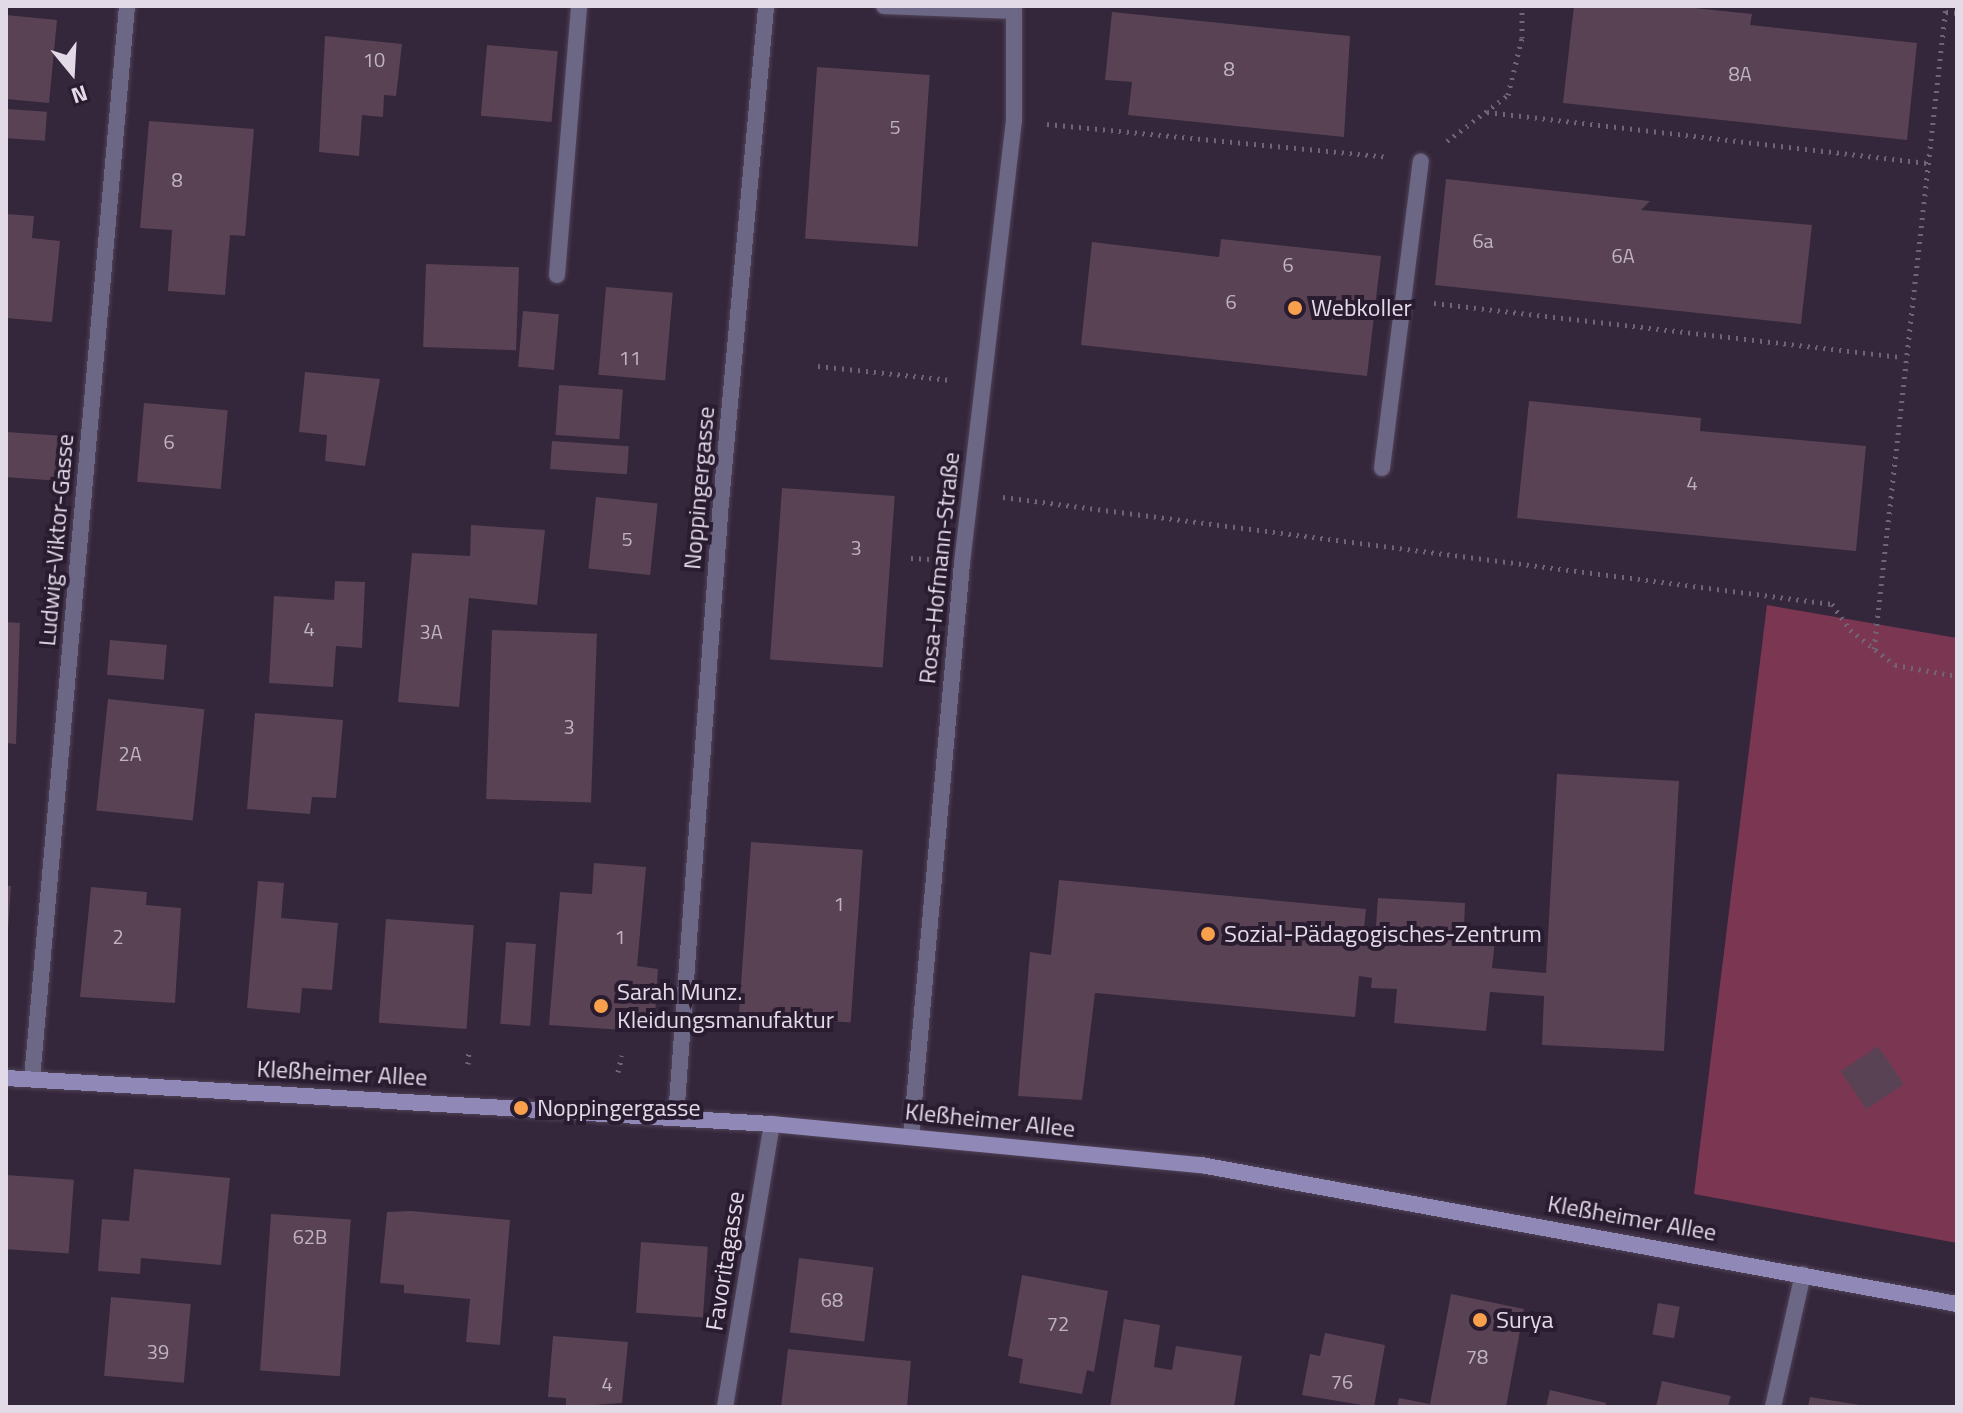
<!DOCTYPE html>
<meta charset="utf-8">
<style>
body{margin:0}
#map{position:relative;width:1963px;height:1413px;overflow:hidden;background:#34263b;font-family:"Titillium Web",sans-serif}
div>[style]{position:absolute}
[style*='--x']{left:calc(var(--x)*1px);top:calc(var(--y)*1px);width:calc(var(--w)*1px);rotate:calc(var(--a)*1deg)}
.green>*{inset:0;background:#7b3752}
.building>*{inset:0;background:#594253;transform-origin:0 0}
.path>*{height:5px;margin-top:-2.5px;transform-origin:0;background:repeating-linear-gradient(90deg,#706476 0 2px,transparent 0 8px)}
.roads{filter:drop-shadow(0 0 2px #504357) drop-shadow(0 0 2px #504357)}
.lane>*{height:16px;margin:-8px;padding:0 8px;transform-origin:8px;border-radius:8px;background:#6c6785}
.street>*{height:16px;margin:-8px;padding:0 8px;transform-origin:8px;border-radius:8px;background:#6c6785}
.secondary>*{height:16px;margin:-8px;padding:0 8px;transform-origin:8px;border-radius:8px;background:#9088b7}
.dots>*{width:22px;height:22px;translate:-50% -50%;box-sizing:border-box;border:4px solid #291c30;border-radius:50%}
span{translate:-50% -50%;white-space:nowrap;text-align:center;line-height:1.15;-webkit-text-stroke:8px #291c30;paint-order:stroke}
.number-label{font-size:20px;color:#c0b4c3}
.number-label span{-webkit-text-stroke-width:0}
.poi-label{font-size:24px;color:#e3dae8}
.left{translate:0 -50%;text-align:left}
.street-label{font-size:24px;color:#e3dae8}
.frame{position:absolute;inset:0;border:8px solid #e3dae8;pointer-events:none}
.north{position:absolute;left:32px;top:32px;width:80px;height:80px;-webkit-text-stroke:6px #291c30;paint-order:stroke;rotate:162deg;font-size:22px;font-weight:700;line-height:32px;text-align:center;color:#e3dae8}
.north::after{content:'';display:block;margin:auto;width:28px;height:36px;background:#e3dae8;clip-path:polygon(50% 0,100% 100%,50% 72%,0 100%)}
</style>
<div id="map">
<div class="green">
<div style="clip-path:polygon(1767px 605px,1957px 638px,1957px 1243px,1694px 1194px)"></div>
</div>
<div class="building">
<div style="clip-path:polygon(1574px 6px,1675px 6px,1752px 14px,1750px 25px,1917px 43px,1907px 140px,1563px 103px)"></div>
<div style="clip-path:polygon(1112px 12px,1350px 36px,1344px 137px,1128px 115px,1132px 82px,1105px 80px)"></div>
<div style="clip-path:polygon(6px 15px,57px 20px,49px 103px,6px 99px)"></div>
<div style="clip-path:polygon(325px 36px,402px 44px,396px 96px,384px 95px,383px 117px,362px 115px,359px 156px,319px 152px)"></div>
<div style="left:487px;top:45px;width:71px;height:71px;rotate:5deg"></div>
<div style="left:817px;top:67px;width:113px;height:172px;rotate:4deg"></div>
<div style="left:6px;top:109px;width:41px;height:29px;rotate:4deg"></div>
<div style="clip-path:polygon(149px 121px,254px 129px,245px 236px,230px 235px,225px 295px,168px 291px,172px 230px,140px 228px)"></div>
<div style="clip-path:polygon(1446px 179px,1650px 201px,1641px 210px,1812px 225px,1801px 324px,1435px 285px)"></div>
<div style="clip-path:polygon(6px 214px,34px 216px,32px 238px,60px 241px,52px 322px,6px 318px)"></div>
<div style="clip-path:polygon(1221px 239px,1381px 256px,1367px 376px,1081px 345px,1092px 242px,1219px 257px)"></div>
<div style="left:426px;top:264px;width:93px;height:83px;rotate:2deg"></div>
<div style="left:606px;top:287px;width:67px;height:88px;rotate:5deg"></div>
<div style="left:523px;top:311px;width:36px;height:56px;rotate:5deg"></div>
<div style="clip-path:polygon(305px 372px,380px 379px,365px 466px,325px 461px,327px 435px,299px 432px)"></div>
<div style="left:559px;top:385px;width:64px;height:50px;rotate:4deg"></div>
<div style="clip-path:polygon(1529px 401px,1701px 418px,1700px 431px,1866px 446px,1856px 551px,1517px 518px)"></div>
<div style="left:144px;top:403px;width:84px;height:79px;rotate:5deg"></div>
<div style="left:7px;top:432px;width:54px;height:45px;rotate:4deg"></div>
<div style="left:552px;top:441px;width:77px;height:28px;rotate:4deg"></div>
<div style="left:782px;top:488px;width:113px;height:172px;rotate:4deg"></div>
<div style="left:596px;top:497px;width:62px;height:72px;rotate:6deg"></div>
<div style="clip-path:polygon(471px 525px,545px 530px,537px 605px,469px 598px,459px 707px,398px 702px,412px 553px,470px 556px)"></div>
<div style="clip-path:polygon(335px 581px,365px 582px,362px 648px,336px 646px,333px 687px,269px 683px,274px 596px,334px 600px)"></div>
<div style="clip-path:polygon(6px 622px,20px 623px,16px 744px,6px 743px)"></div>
<div style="left:492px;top:630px;width:105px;height:169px;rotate:2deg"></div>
<div style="left:110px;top:640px;width:57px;height:35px;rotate:5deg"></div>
<div style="left:108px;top:699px;width:97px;height:112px;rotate:6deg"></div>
<div style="clip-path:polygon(255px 713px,343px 720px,336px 798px,312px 797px,310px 814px,247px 809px)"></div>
<div style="clip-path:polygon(1557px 774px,1679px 781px,1664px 1051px,1542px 1045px,1544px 996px,1490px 992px,1486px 1031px,1394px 1023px,1397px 989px,1371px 988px,1372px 978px,1359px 976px,1355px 1017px,1095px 993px,1082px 1100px,1018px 1096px,1030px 952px,1051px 955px,1059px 880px,1366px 909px,1363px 938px,1375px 939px,1378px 898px,1465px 903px,1464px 927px,1496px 931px,1492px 968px,1546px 973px)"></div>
<div style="left:751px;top:842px;width:112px;height:173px;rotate:4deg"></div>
<div style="clip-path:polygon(594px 863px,646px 867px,637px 966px,658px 969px,654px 1032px,549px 1025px,560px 892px,592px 894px)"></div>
<div style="clip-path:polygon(258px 881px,284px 883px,281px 918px,338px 923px,332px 990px,302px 988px,300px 1013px,247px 1008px)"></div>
<div style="clip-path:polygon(6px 886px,11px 886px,8px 930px,6px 930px)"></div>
<div style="clip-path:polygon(91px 887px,147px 892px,146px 905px,181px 908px,175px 1003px,80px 997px)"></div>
<div style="left:386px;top:919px;width:88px;height:104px;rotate:4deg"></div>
<div style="left:506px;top:942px;width:30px;height:82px;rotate:4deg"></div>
<div style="left:1878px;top:1046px;width:46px;height:45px;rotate:56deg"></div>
<div style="clip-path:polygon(134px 1169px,230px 1178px,221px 1265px,141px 1258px,140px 1274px,98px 1271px,102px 1219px,129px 1221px)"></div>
<div style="left:6px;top:1175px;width:68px;height:74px;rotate:4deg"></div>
<div style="clip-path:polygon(411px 1211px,510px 1220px,500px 1345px,466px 1342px,470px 1299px,404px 1293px,404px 1285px,380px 1283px,387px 1212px)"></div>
<div style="left:271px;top:1214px;width:80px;height:157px;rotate:4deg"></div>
<div style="left:641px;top:1242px;width:67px;height:71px;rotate:4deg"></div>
<div style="left:799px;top:1258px;width:75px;height:75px;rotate:7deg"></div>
<div style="clip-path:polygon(1022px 1275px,1108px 1291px,1094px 1372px,1087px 1370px,1082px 1394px,1019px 1383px,1023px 1359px,1008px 1356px)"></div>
<div style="clip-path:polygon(1451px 1294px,1524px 1309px,1506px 1407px,1397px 1407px,1399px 1398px,1430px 1404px)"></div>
<div style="left:111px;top:1297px;width:80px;height:79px;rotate:5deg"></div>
<div style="left:1658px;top:1303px;width:22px;height:32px;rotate:10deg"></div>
<div style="clip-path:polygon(1124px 1319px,1160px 1325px,1154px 1367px,1172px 1370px,1176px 1346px,1242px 1356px,1234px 1407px,1110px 1407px)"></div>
<div style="clip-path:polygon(1325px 1333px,1385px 1345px,1374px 1407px,1302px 1395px,1310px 1354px,1320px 1356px)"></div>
<div style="clip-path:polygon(553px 1336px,628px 1342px,622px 1403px,566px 1407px,566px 1398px,548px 1397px)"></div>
<div style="clip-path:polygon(788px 1349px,911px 1361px,907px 1407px,781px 1407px)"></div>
<div style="clip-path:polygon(1662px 1381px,1731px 1396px,1728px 1407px,1656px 1407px)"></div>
<div style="clip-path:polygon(1550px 1390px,1606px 1403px,1605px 1407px,1546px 1407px)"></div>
<div style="clip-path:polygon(1810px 1397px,1860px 1405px,1860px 1407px,1808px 1407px)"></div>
</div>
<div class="path">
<div style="--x:1946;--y:12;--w:11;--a:5"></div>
<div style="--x:1487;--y:112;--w:443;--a:6.6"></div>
<div style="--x:1047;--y:124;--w:343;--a:5.5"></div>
<div style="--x:1447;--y:141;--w:76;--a:-37"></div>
<div style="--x:1508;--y:95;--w:59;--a:-76.2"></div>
<div style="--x:1522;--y:38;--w:32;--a:-90"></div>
<div style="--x:1434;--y:303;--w:471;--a:6.6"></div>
<div style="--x:818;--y:366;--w:134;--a:6"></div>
<div style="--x:1003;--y:497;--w:836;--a:7.35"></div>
<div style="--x:1832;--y:604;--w:32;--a:55"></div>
<div style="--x:1850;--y:630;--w:57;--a:37.9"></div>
<div style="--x:1895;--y:665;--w:63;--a:10.1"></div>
<div style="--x:911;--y:558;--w:19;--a:3"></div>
<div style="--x:1874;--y:649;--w:647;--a:-83.61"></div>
<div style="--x:468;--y:1064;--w:15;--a:-86"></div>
<div style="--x:618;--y:1072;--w:17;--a:-77"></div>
</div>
<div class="roads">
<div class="lane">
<div style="--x:1382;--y:468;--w:309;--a:-82.8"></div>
</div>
<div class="street">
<div style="--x:884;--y:6;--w:129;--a:2.2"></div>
<div style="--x:557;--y:275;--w:270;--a:-85.3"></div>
<div style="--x:32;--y:1079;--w:1077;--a:-84.94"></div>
<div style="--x:676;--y:1117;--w:617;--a:-85.82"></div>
<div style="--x:721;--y:502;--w:498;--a:-84.8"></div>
<div style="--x:911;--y:1136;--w:575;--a:-84.91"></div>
<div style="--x:962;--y:563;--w:445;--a:-83.3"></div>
<div style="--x:1014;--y:121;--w:115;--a:-90"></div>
<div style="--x:725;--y:1407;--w:287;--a:-80.6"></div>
<div style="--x:1773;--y:1407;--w:136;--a:-77.3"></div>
</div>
<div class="secondary">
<div style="--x:6;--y:1078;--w:767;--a:3.44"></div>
<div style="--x:772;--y:1124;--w:431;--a:5.5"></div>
<div style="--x:1201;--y:1165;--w:769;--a:10.42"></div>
</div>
</div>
<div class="dots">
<div style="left:1295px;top:308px;background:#f8a04b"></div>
<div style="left:1208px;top:934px;background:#f8a04b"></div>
<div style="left:601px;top:1006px;background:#f8a04b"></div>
<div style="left:521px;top:1108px;background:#f8a04b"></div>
<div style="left:1480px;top:1320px;background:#f8a04b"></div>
</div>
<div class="number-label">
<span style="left:374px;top:59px">10</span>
<span style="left:1229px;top:68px">8</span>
<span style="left:1740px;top:73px">8A</span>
<span style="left:895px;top:126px">5</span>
<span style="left:177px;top:179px">8</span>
<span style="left:1483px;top:240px">6a</span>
<span style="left:1623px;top:255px">6A</span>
<span style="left:1288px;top:264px">6</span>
<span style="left:1231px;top:301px">6</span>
<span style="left:630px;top:357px">11</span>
<span style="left:169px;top:441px">6</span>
<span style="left:1692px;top:482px">4</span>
<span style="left:627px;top:538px">5</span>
<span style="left:856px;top:547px">3</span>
<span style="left:309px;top:628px">4</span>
<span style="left:431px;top:631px">3A</span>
<span style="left:569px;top:726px">3</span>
<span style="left:130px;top:753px">2A</span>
<span style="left:839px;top:903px">1</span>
<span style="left:118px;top:936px">2</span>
<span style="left:620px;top:936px">1</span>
<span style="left:310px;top:1236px">62B</span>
<span style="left:832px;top:1299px">68</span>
<span style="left:1058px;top:1323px">72</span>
<span style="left:158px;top:1351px">39</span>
<span style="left:1477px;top:1356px">78</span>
<span style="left:1342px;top:1381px">76</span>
<span style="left:607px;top:1383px">4</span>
</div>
<div class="poi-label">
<span class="left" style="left:1311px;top:308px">Webkoller</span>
<span class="left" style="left:1224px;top:934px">Sozial-Pädagogisches-Zentrum</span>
<span class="left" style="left:617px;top:1006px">Sarah Munz.<br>Kleidungsmanufaktur</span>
<span class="left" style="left:537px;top:1108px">Noppingergasse</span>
<span class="left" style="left:1496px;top:1320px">Surya</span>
</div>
<div class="street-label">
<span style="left:699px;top:488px;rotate:-85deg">Noppingergasse</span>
<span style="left:56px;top:540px;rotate:-85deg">Ludwig-Viktor-Gasse</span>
<span style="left:939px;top:568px;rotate:-84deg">Rosa-Hofmann-Straße</span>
<span style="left:342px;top:1073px;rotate:3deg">Kleßheimer Allee</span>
<span style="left:990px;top:1120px;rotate:6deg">Kleßheimer Allee</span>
<span style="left:1632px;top:1218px;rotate:10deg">Kleßheimer Allee</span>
<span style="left:725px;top:1261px;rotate:-81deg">Favoritagasse</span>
</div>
<div class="frame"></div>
<div class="north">N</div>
</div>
